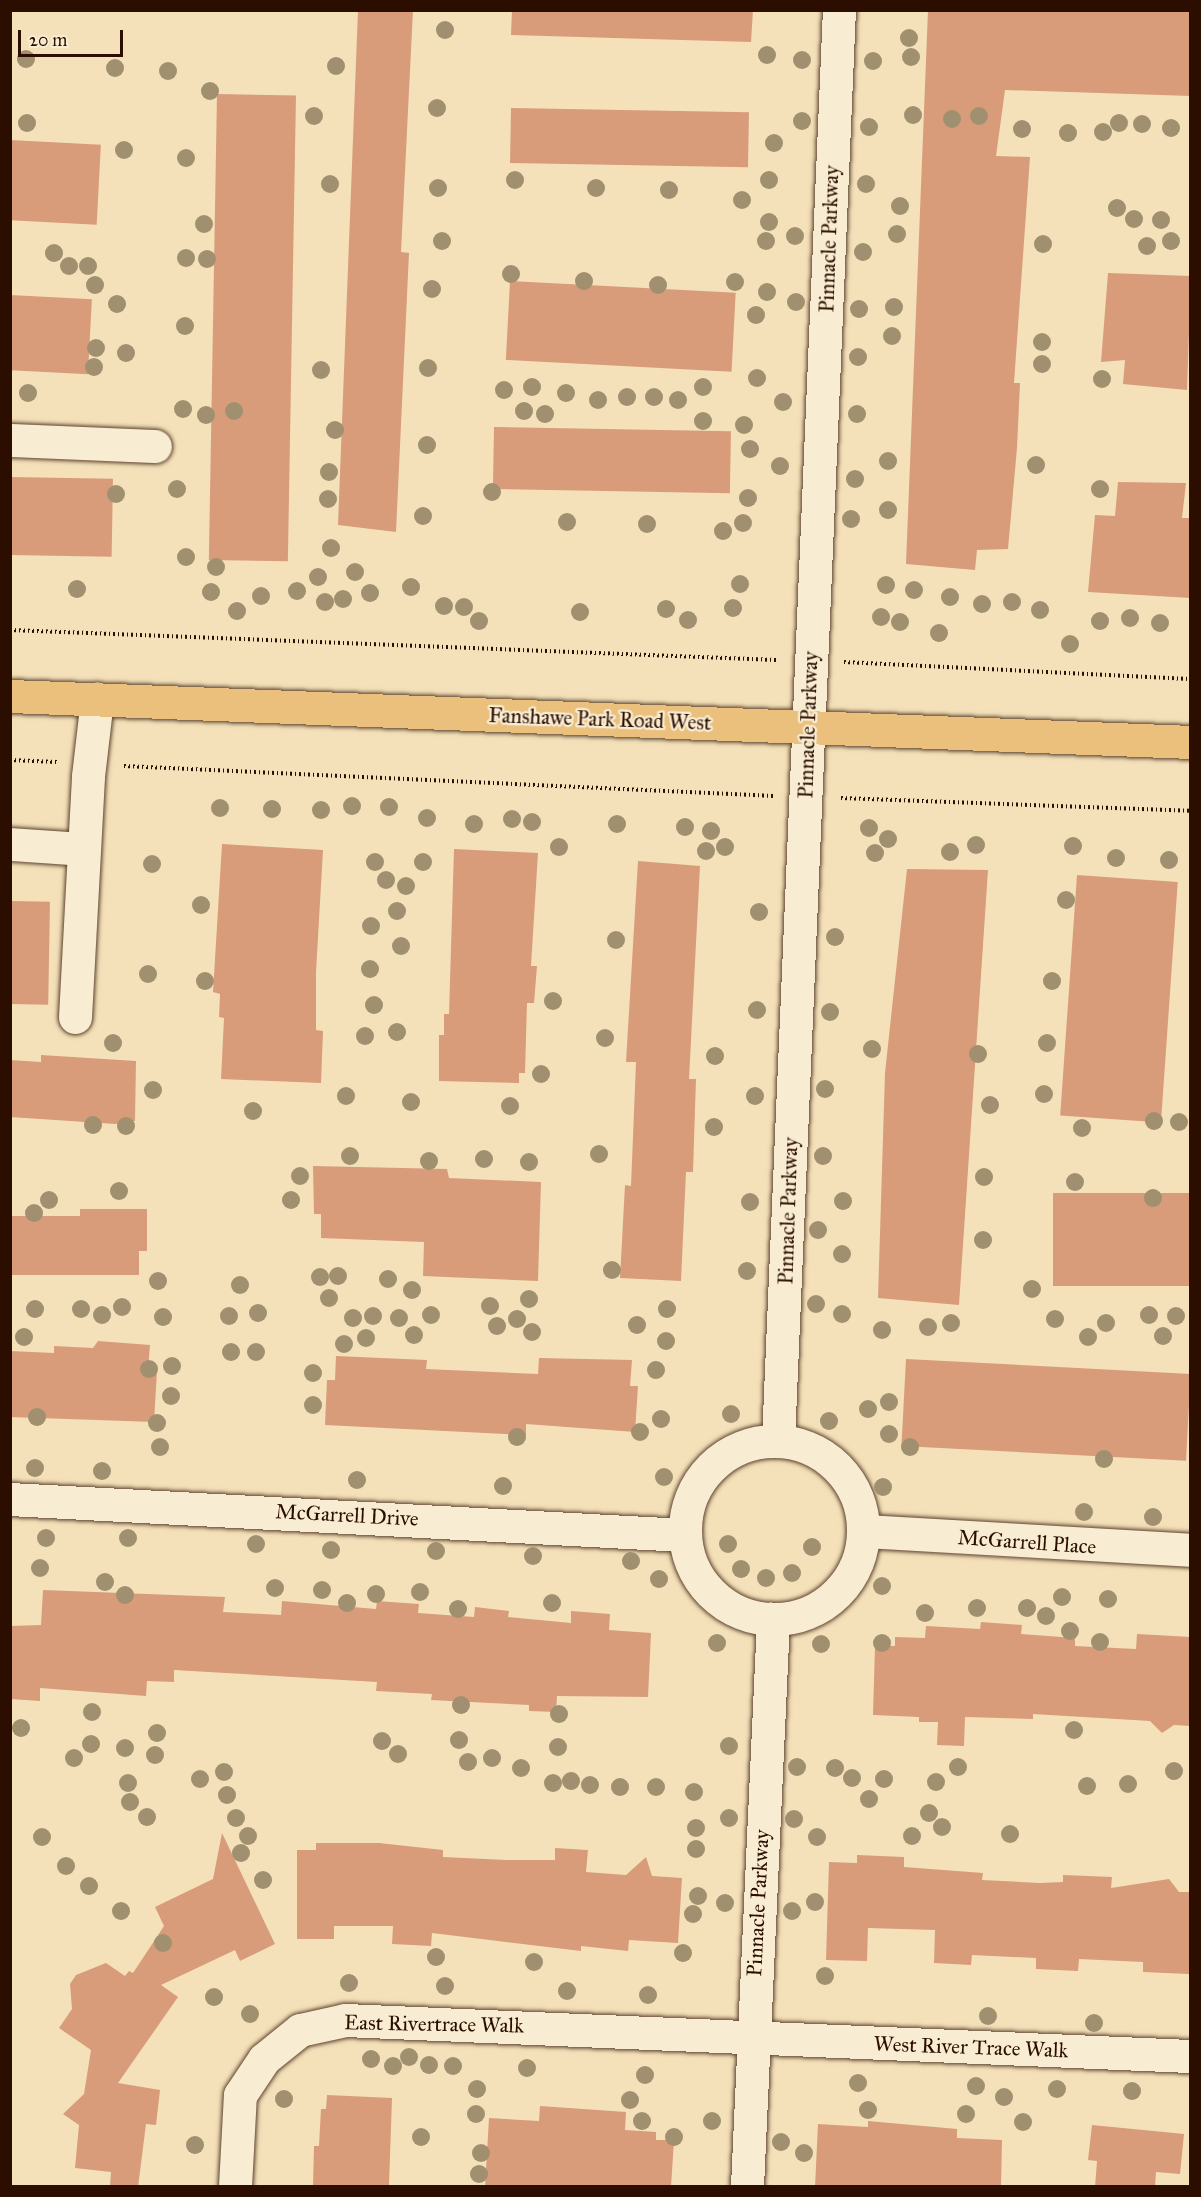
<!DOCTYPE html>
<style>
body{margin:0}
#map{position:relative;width:1201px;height:2197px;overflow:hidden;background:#f4e1b9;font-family:"IM FELL Great Primer",serif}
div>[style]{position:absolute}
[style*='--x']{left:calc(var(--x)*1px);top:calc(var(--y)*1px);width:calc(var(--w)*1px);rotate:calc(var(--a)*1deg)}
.building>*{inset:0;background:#d89c7a;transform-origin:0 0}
.path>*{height:4px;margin-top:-2px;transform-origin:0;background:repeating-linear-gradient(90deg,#2b0e00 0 1.5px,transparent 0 4.5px)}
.roads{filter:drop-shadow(0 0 2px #5d432e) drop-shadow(0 0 2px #5d432e)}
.minor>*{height:33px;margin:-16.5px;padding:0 16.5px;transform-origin:16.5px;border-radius:16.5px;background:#f8ecd2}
.minor>.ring{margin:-16.5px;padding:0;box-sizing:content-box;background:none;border:33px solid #f8ecd2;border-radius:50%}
.major>*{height:33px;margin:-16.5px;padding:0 16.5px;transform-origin:16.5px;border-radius:16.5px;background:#eac07c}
.trees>*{width:18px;height:18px;margin:-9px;border-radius:50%;background:#a0906f}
span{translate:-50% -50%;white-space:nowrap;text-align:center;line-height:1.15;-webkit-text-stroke:4.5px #f8ecd2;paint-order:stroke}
.street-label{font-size:21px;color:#2b0e00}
.frame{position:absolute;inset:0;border:12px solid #2b0e00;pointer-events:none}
.scale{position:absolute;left:18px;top:30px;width:105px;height:27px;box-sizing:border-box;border:3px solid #2b0e00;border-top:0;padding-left:8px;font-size:18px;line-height:21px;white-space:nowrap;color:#2b0e00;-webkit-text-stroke:4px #f8ecd2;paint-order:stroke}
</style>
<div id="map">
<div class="building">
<div style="clip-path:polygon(358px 10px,413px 10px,401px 252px,409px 253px,396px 532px,338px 525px)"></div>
<div style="clip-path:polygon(512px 10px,753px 10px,751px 42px,511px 35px)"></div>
<div style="clip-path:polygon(928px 10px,1191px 10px,1191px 96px,1005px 90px,996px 156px,1030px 157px,1014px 383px,1020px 383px,1017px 448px,1008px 549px,977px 550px,975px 570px,906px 564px)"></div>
<div style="left:217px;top:94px;width:79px;height:466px;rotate:1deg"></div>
<div style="left:511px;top:108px;width:238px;height:55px;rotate:1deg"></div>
<div style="left:10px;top:140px;width:91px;height:80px;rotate:3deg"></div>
<div style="clip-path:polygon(1108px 273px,1191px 276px,1187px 390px,1123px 384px,1125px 360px,1101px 362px)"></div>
<div style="left:510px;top:281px;width:226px;height:79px;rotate:3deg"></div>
<div style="left:10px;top:295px;width:82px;height:75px;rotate:3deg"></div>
<div style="left:494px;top:427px;width:237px;height:62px;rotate:1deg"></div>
<div style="left:10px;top:477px;width:103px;height:78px;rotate:1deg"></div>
<div style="clip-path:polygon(1118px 482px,1186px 483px,1182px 518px,1191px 518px,1191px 598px,1088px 592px,1095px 515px,1115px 516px)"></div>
<div style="clip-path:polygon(222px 844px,323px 850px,316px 972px,316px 1030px,323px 1031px,321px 1083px,221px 1079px,224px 1018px,219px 1017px,220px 994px,213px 992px)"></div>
<div style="clip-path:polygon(454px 849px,538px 853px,531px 966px,537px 966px,534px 1003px,527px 1003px,525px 1073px,519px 1073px,519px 1083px,439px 1081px,439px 1035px,444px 1035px,444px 1014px,449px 1014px)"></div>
<div style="clip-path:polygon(638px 861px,700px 866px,689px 1079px,696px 1079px,693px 1172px,686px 1172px,681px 1281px,620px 1278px,625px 1185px,631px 1186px,636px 1062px,626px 1062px)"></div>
<div style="clip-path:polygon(907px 869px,988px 870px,959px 1305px,878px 1298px,885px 1073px)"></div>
<div style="left:1077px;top:875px;width:101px;height:241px;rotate:4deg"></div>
<div style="left:10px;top:901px;width:40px;height:103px;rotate:1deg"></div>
<div style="clip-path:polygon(41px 1055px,136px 1061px,135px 1121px,115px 1124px,10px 1117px,10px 1060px,41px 1062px)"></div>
<div style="clip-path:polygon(313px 1166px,447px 1169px,449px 1178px,541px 1182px,538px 1281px,423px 1276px,424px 1242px,321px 1238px,321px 1214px,314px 1214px)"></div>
<div style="left:1191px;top:1193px;width:93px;height:138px;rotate:90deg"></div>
<div style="clip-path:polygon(80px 1209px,147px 1209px,147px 1251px,139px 1251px,139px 1275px,10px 1275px,10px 1216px,80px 1216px)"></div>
<div style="clip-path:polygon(98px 1341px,150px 1345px,148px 1370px,157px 1371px,154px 1422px,10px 1417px,10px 1351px,54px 1353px,54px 1346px,93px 1348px)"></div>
<div style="clip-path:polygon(336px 1356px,427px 1360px,426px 1369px,538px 1374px,539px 1358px,632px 1360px,630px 1386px,638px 1386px,635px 1432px,526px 1424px,526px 1435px,325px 1425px,327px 1380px,335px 1380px)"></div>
<div style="left:906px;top:1359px;width:285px;height:87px;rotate:3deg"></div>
<div style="clip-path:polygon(43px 1590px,225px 1597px,223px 1612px,281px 1615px,282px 1601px,376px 1609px,377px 1601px,419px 1604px,418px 1613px,474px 1617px,475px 1607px,509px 1611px,508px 1617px,571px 1623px,571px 1611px,610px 1614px,609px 1630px,651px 1633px,648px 1697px,557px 1696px,556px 1712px,529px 1711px,529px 1705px,431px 1700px,432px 1694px,376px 1691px,377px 1682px,174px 1670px,174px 1682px,147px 1681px,146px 1696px,40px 1688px,40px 1701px,10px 1699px,10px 1626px,41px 1625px)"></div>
<div style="clip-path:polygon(981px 1622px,1022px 1625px,1021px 1634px,1075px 1638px,1075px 1646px,1136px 1649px,1137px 1634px,1191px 1637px,1191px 1726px,1174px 1725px,1162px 1733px,1150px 1721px,1033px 1714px,1033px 1719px,965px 1717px,964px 1746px,937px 1745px,938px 1722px,919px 1722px,919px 1717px,873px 1715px,875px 1646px,895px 1646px,895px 1637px,925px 1638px,926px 1626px,980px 1629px)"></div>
<div style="clip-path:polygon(222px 1833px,275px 1944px,240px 1961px,235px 1950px,161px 1985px,178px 1997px,118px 2083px,160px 2090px,156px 2125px,146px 2124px,138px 2187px,110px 2187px,111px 2172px,75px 2168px,79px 2125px,63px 2114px,84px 2094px,91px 2050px,59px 2028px,72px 2009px,70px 1984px,76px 1975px,106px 1963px,125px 1976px,129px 1971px,133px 1973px,164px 1926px,155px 1907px,213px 1879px)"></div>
<div style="clip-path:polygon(316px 1843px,379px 1843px,443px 1850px,443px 1857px,507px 1860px,555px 1860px,555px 1848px,588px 1850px,586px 1872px,626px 1875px,646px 1857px,652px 1876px,682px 1878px,678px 1943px,629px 1940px,628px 1951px,581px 1946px,581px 1951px,432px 1933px,431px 1946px,392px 1944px,393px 1926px,334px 1926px,334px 1939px,297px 1939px,297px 1850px,316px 1850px)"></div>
<div style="clip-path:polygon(857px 1855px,904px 1857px,904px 1867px,983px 1873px,982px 1880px,1040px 1883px,1063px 1882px,1063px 1875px,1112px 1877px,1111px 1888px,1169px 1879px,1179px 1892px,1191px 1892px,1189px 1974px,1143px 1972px,1143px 1962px,1079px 1959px,1078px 1971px,1036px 1969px,1036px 1958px,972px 1955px,971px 1965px,934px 1963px,935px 1930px,868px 1928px,867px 1961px,826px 1960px,829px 1862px,857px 1863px)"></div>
<div style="clip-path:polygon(327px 2095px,392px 2098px,389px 2185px,313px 2186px,314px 2146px,319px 2146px,321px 2109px,326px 2109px)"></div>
<div style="clip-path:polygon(540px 2106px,626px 2112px,625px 2130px,656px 2132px,656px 2140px,674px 2140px,671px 2187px,485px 2187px,489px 2118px,539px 2121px)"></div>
<div style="clip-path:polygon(868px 2121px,957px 2129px,957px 2138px,1002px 2140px,1001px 2187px,815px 2187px,818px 2124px,868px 2127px)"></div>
<div style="clip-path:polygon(1092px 2125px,1184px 2134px,1180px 2174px,1156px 2172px,1155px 2187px,1095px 2187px,1097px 2161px,1088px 2160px)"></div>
</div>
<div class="path">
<div style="--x:10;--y:630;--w:767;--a:2.24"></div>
<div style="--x:844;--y:662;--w:346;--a:2.8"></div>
<div style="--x:10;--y:760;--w:47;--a:2.4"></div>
<div style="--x:124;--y:766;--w:650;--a:2.65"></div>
<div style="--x:841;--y:798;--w:349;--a:2.1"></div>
</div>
<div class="roads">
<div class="minor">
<div style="--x:10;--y:440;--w:145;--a:2.4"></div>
<div style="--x:10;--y:844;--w:74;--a:3.9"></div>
<div style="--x:75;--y:1017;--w:241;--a:-86.9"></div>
<div style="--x:88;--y:776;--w:78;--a:-83.3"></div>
<div style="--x:778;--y:1440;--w:1431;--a:-87.56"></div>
<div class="ring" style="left:685px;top:1441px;width:145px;height:145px"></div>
<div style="--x:10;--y:1499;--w:675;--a:3.06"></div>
<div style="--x:864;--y:1531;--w:327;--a:3.3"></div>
<div style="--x:235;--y:2186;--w:91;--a:-86.9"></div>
<div style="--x:240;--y:2095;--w:43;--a:-56.3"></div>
<div style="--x:264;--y:2059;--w:46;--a:-38.9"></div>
<div style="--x:300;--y:2030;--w:46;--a:-12.5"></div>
<div style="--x:345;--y:2020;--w:846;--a:2.44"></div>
<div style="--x:747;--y:2186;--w:568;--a:-87.37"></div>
</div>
<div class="major">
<div style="--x:10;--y:696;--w:1181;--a:2.23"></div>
</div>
</div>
<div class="trees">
<div style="left:445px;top:30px"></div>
<div style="left:909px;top:38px"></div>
<div style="left:767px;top:55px"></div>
<div style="left:911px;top:57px"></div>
<div style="left:26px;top:59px"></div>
<div style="left:802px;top:60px"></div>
<div style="left:873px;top:61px"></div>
<div style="left:336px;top:66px"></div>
<div style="left:115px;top:68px"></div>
<div style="left:168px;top:71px"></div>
<div style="left:210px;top:91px"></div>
<div style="left:437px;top:108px"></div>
<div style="left:913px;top:115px"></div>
<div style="left:314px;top:116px"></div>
<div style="left:979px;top:116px"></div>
<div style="left:952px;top:119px"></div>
<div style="left:802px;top:121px"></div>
<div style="left:27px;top:123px"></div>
<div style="left:1119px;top:123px"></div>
<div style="left:1142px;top:124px"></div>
<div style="left:869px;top:127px"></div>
<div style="left:1171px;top:128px"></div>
<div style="left:1022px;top:129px"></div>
<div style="left:1103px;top:132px"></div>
<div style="left:1068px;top:133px"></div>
<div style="left:774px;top:143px"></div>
<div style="left:124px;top:150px"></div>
<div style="left:186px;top:158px"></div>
<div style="left:515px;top:180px"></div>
<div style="left:769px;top:180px"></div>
<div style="left:330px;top:184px"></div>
<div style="left:866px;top:184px"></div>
<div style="left:438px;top:188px"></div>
<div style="left:596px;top:188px"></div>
<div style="left:669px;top:190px"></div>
<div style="left:742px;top:200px"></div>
<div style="left:900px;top:206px"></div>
<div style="left:1117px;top:208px"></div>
<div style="left:1134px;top:219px"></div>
<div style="left:1161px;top:220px"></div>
<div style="left:769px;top:222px"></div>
<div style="left:204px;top:224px"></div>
<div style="left:897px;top:234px"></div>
<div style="left:795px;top:236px"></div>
<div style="left:442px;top:241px"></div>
<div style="left:766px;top:241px"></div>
<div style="left:1171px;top:241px"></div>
<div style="left:1043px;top:244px"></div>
<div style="left:1147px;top:246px"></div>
<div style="left:863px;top:252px"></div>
<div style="left:54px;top:253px"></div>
<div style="left:186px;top:258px"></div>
<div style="left:207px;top:259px"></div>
<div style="left:69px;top:266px"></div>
<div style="left:88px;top:266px"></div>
<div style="left:511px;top:274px"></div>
<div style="left:584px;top:281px"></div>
<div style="left:735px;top:282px"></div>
<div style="left:95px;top:285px"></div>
<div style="left:658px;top:285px"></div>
<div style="left:432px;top:289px"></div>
<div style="left:767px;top:292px"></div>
<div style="left:796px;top:302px"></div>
<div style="left:117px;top:304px"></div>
<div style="left:894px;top:307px"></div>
<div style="left:859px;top:309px"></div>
<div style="left:756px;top:315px"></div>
<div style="left:185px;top:326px"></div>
<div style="left:892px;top:336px"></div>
<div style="left:1042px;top:342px"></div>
<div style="left:96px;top:348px"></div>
<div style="left:126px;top:353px"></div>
<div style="left:858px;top:357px"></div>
<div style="left:1042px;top:364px"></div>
<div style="left:94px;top:367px"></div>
<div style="left:428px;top:368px"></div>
<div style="left:321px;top:370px"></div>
<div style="left:757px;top:378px"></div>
<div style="left:1102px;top:379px"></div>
<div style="left:532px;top:387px"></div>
<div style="left:703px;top:387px"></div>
<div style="left:504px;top:390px"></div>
<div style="left:28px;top:393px"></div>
<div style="left:566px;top:393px"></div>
<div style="left:627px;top:397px"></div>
<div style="left:654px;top:397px"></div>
<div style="left:598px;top:400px"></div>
<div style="left:678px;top:400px"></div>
<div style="left:783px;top:402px"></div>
<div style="left:183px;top:409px"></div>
<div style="left:234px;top:411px"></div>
<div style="left:524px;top:411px"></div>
<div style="left:545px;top:414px"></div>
<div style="left:857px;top:414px"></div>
<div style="left:206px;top:415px"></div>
<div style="left:703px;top:421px"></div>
<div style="left:744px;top:425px"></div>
<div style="left:335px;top:430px"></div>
<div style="left:427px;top:445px"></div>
<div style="left:750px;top:449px"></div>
<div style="left:888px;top:461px"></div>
<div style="left:1036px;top:465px"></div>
<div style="left:780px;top:466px"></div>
<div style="left:329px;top:472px"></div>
<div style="left:855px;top:479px"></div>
<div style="left:177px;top:489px"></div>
<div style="left:1100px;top:489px"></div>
<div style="left:492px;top:492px"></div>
<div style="left:116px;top:494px"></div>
<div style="left:748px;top:498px"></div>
<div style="left:328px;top:499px"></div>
<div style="left:888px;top:510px"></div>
<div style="left:423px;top:516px"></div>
<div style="left:851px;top:519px"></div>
<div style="left:567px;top:522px"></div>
<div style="left:743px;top:523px"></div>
<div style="left:647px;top:524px"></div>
<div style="left:723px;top:531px"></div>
<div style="left:331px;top:548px"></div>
<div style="left:186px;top:557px"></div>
<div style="left:216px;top:567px"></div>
<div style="left:355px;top:572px"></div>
<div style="left:318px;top:577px"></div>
<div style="left:740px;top:584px"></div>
<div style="left:886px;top:585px"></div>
<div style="left:411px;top:587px"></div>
<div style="left:77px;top:589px"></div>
<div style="left:914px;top:590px"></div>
<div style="left:297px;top:591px"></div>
<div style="left:211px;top:592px"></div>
<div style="left:370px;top:593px"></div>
<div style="left:261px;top:596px"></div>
<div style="left:950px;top:597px"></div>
<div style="left:343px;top:599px"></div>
<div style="left:325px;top:602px"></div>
<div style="left:1012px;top:602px"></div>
<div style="left:982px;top:604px"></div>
<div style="left:444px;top:606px"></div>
<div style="left:464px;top:607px"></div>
<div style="left:733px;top:608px"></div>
<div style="left:666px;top:609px"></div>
<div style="left:1040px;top:610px"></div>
<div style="left:237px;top:611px"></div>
<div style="left:580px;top:612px"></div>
<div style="left:881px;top:617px"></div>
<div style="left:1130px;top:618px"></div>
<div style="left:688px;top:620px"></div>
<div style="left:479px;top:621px"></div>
<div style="left:1100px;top:621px"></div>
<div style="left:900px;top:622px"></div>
<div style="left:1160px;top:623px"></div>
<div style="left:939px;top:633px"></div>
<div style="left:1070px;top:644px"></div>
<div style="left:352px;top:806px"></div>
<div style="left:389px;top:807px"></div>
<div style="left:220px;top:808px"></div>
<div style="left:272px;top:809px"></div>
<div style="left:321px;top:810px"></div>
<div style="left:427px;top:818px"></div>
<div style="left:512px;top:819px"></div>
<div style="left:532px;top:822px"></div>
<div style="left:474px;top:824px"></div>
<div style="left:617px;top:824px"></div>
<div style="left:685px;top:827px"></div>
<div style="left:869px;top:828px"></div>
<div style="left:711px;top:831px"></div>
<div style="left:888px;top:839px"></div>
<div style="left:976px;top:845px"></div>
<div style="left:1073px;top:846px"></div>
<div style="left:559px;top:847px"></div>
<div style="left:725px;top:847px"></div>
<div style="left:706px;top:851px"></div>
<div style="left:950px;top:852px"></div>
<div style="left:875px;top:853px"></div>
<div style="left:1116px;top:858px"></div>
<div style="left:1169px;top:860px"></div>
<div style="left:375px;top:862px"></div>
<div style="left:423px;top:862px"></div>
<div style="left:152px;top:864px"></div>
<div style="left:386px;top:880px"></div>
<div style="left:406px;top:886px"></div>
<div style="left:1066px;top:900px"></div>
<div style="left:201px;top:905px"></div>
<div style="left:397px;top:911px"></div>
<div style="left:759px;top:912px"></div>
<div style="left:371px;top:926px"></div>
<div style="left:835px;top:937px"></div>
<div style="left:616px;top:940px"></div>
<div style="left:401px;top:946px"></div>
<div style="left:370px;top:969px"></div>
<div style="left:148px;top:974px"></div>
<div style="left:205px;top:981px"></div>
<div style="left:1052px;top:981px"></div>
<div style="left:553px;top:1001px"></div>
<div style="left:374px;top:1005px"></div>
<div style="left:757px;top:1010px"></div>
<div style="left:830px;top:1012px"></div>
<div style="left:397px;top:1032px"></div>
<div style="left:365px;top:1036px"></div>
<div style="left:605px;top:1038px"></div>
<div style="left:113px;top:1043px"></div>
<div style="left:1047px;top:1043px"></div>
<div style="left:872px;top:1049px"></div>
<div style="left:978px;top:1054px"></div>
<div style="left:715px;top:1056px"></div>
<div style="left:541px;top:1074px"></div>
<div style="left:825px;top:1089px"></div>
<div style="left:153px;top:1090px"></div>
<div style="left:1044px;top:1094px"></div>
<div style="left:346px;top:1096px"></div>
<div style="left:755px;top:1096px"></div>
<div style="left:411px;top:1102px"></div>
<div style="left:990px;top:1105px"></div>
<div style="left:510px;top:1106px"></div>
<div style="left:253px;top:1111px"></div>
<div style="left:1154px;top:1121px"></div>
<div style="left:1179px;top:1122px"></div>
<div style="left:93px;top:1125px"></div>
<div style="left:126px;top:1126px"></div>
<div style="left:714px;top:1127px"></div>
<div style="left:1082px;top:1128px"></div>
<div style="left:599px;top:1154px"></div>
<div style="left:350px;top:1156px"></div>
<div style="left:823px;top:1156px"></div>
<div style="left:484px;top:1159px"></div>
<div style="left:429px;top:1161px"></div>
<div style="left:529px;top:1162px"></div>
<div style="left:300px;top:1176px"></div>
<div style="left:984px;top:1177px"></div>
<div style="left:1075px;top:1182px"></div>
<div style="left:119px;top:1191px"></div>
<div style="left:1153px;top:1198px"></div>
<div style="left:49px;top:1200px"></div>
<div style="left:291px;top:1200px"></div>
<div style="left:843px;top:1201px"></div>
<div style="left:750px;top:1202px"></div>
<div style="left:34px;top:1213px"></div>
<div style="left:818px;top:1230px"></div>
<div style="left:983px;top:1240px"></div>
<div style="left:842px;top:1254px"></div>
<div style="left:612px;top:1270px"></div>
<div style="left:747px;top:1271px"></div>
<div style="left:338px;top:1276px"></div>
<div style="left:320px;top:1277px"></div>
<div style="left:388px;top:1279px"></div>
<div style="left:158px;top:1281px"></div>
<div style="left:240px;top:1285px"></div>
<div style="left:1032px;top:1289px"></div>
<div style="left:412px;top:1290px"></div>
<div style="left:329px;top:1298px"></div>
<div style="left:529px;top:1299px"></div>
<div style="left:816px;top:1304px"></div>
<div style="left:490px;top:1306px"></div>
<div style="left:122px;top:1307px"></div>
<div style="left:35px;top:1309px"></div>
<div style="left:81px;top:1309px"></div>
<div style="left:667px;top:1309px"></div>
<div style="left:258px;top:1313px"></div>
<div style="left:842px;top:1314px"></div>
<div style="left:102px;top:1315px"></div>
<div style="left:431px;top:1315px"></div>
<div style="left:1149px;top:1315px"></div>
<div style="left:229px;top:1316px"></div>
<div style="left:373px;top:1316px"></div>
<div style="left:1176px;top:1316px"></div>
<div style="left:163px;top:1317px"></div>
<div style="left:353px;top:1318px"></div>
<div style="left:399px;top:1318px"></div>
<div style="left:517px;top:1319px"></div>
<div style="left:1055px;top:1319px"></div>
<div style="left:951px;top:1323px"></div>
<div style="left:1106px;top:1323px"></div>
<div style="left:637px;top:1325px"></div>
<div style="left:497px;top:1326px"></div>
<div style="left:928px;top:1327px"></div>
<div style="left:882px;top:1330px"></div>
<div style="left:532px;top:1332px"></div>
<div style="left:414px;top:1335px"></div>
<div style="left:1163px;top:1336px"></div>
<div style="left:24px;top:1337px"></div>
<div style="left:1088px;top:1337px"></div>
<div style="left:366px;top:1338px"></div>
<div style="left:666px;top:1341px"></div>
<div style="left:344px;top:1344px"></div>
<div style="left:231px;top:1352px"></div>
<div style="left:256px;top:1352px"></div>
<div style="left:172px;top:1366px"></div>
<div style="left:149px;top:1369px"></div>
<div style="left:656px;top:1370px"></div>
<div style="left:313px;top:1373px"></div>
<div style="left:171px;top:1396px"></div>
<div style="left:889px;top:1402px"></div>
<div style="left:313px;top:1405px"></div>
<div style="left:868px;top:1409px"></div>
<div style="left:731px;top:1414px"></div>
<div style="left:37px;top:1417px"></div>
<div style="left:661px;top:1419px"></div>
<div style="left:829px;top:1421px"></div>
<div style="left:157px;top:1423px"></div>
<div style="left:640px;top:1432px"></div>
<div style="left:889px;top:1434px"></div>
<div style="left:517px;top:1437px"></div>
<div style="left:160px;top:1447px"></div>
<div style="left:910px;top:1447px"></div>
<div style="left:1104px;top:1459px"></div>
<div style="left:35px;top:1468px"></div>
<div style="left:102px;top:1471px"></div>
<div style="left:664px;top:1477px"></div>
<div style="left:357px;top:1480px"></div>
<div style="left:503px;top:1486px"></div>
<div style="left:883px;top:1487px"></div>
<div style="left:1084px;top:1512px"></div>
<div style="left:1153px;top:1517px"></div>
<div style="left:46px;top:1538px"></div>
<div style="left:128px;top:1538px"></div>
<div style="left:256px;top:1544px"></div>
<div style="left:728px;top:1544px"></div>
<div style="left:812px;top:1547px"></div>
<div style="left:331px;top:1550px"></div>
<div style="left:436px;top:1551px"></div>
<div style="left:533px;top:1556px"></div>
<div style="left:631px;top:1561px"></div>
<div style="left:40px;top:1568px"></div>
<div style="left:741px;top:1569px"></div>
<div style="left:792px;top:1573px"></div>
<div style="left:766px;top:1578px"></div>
<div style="left:659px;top:1579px"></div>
<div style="left:105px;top:1582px"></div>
<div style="left:882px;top:1586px"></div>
<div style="left:275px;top:1588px"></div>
<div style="left:322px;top:1590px"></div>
<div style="left:420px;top:1592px"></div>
<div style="left:376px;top:1594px"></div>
<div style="left:125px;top:1595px"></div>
<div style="left:1062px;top:1597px"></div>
<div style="left:1108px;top:1599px"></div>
<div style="left:347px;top:1603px"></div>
<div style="left:552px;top:1603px"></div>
<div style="left:977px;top:1608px"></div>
<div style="left:1027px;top:1608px"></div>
<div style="left:458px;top:1609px"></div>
<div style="left:925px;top:1613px"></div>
<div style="left:1046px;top:1616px"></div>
<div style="left:1070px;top:1631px"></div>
<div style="left:1100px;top:1642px"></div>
<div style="left:717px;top:1643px"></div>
<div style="left:882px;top:1643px"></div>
<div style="left:821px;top:1644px"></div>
<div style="left:461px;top:1705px"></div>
<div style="left:92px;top:1712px"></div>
<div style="left:559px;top:1714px"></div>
<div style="left:21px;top:1728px"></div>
<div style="left:1074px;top:1730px"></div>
<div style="left:157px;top:1733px"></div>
<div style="left:459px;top:1740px"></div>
<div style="left:382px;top:1741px"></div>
<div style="left:91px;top:1744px"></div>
<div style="left:729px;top:1746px"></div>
<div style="left:558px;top:1747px"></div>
<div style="left:125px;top:1748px"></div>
<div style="left:398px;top:1754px"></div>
<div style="left:155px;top:1755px"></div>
<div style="left:74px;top:1758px"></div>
<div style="left:492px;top:1758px"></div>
<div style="left:468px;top:1762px"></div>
<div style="left:797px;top:1767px"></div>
<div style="left:958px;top:1767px"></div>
<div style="left:521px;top:1768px"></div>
<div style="left:835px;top:1768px"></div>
<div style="left:1174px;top:1771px"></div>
<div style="left:224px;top:1772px"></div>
<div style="left:852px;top:1778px"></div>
<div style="left:200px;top:1779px"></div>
<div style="left:884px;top:1779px"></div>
<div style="left:571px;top:1781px"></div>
<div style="left:936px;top:1782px"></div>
<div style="left:128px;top:1783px"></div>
<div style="left:553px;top:1783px"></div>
<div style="left:1128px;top:1784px"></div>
<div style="left:590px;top:1785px"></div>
<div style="left:1087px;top:1786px"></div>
<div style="left:620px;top:1787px"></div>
<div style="left:656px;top:1787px"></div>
<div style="left:694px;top:1792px"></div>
<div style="left:227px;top:1795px"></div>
<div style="left:869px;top:1799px"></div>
<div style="left:130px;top:1802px"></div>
<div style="left:929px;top:1813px"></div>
<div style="left:147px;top:1817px"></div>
<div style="left:236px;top:1818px"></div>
<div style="left:729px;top:1818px"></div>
<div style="left:794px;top:1819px"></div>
<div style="left:942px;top:1827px"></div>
<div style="left:696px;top:1828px"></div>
<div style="left:1010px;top:1834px"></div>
<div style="left:248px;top:1836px"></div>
<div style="left:912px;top:1836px"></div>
<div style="left:42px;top:1837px"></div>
<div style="left:817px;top:1837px"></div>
<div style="left:696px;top:1849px"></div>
<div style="left:241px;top:1853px"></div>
<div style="left:66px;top:1866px"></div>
<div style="left:263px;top:1880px"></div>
<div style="left:89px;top:1886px"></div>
<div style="left:698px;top:1896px"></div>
<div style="left:815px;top:1902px"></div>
<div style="left:725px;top:1903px"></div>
<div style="left:121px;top:1911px"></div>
<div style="left:792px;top:1911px"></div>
<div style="left:693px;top:1914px"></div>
<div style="left:163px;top:1943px"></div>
<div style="left:683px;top:1953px"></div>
<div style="left:436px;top:1957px"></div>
<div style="left:534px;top:1962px"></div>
<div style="left:825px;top:1976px"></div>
<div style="left:349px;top:1983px"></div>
<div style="left:445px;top:1986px"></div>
<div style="left:567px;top:1991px"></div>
<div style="left:648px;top:1995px"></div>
<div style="left:214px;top:1997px"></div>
<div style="left:250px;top:2014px"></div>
<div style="left:988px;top:2016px"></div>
<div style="left:1094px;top:2023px"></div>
<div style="left:409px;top:2057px"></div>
<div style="left:371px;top:2059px"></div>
<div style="left:429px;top:2065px"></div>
<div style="left:393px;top:2066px"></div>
<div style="left:453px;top:2066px"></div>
<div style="left:527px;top:2068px"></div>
<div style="left:645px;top:2075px"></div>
<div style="left:858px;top:2083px"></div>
<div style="left:976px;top:2086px"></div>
<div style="left:477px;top:2089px"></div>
<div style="left:1057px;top:2089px"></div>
<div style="left:1132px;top:2091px"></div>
<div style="left:1004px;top:2097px"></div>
<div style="left:284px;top:2099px"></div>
<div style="left:630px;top:2100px"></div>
<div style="left:868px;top:2110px"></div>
<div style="left:476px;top:2114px"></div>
<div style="left:966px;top:2114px"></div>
<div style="left:642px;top:2121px"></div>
<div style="left:712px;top:2121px"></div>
<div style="left:1023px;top:2122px"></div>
<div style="left:421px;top:2137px"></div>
<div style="left:674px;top:2137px"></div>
<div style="left:781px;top:2142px"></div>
<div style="left:195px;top:2145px"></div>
<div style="left:481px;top:2153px"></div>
<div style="left:804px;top:2153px"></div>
<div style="left:479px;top:2174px"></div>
</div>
<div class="street-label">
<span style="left:829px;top:239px;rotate:-88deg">Pinnacle Parkway</span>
<span style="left:600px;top:719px;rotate:2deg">Fanshawe Park Road West</span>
<span style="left:808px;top:725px;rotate:-88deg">Pinnacle Parkway</span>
<span style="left:788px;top:1211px;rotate:-88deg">Pinnacle Parkway</span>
<span style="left:347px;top:1515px;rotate:3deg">McGarrell Drive</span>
<span style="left:1027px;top:1542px;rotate:4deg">McGarrell Place</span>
<span style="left:758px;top:1903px;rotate:-87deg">Pinnacle Parkway</span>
<span style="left:434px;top:2024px;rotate:1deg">East Rivertrace Walk</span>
<span style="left:971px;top:2047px;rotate:2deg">West River Trace Walk</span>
</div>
<div class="frame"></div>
<div class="scale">20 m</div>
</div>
